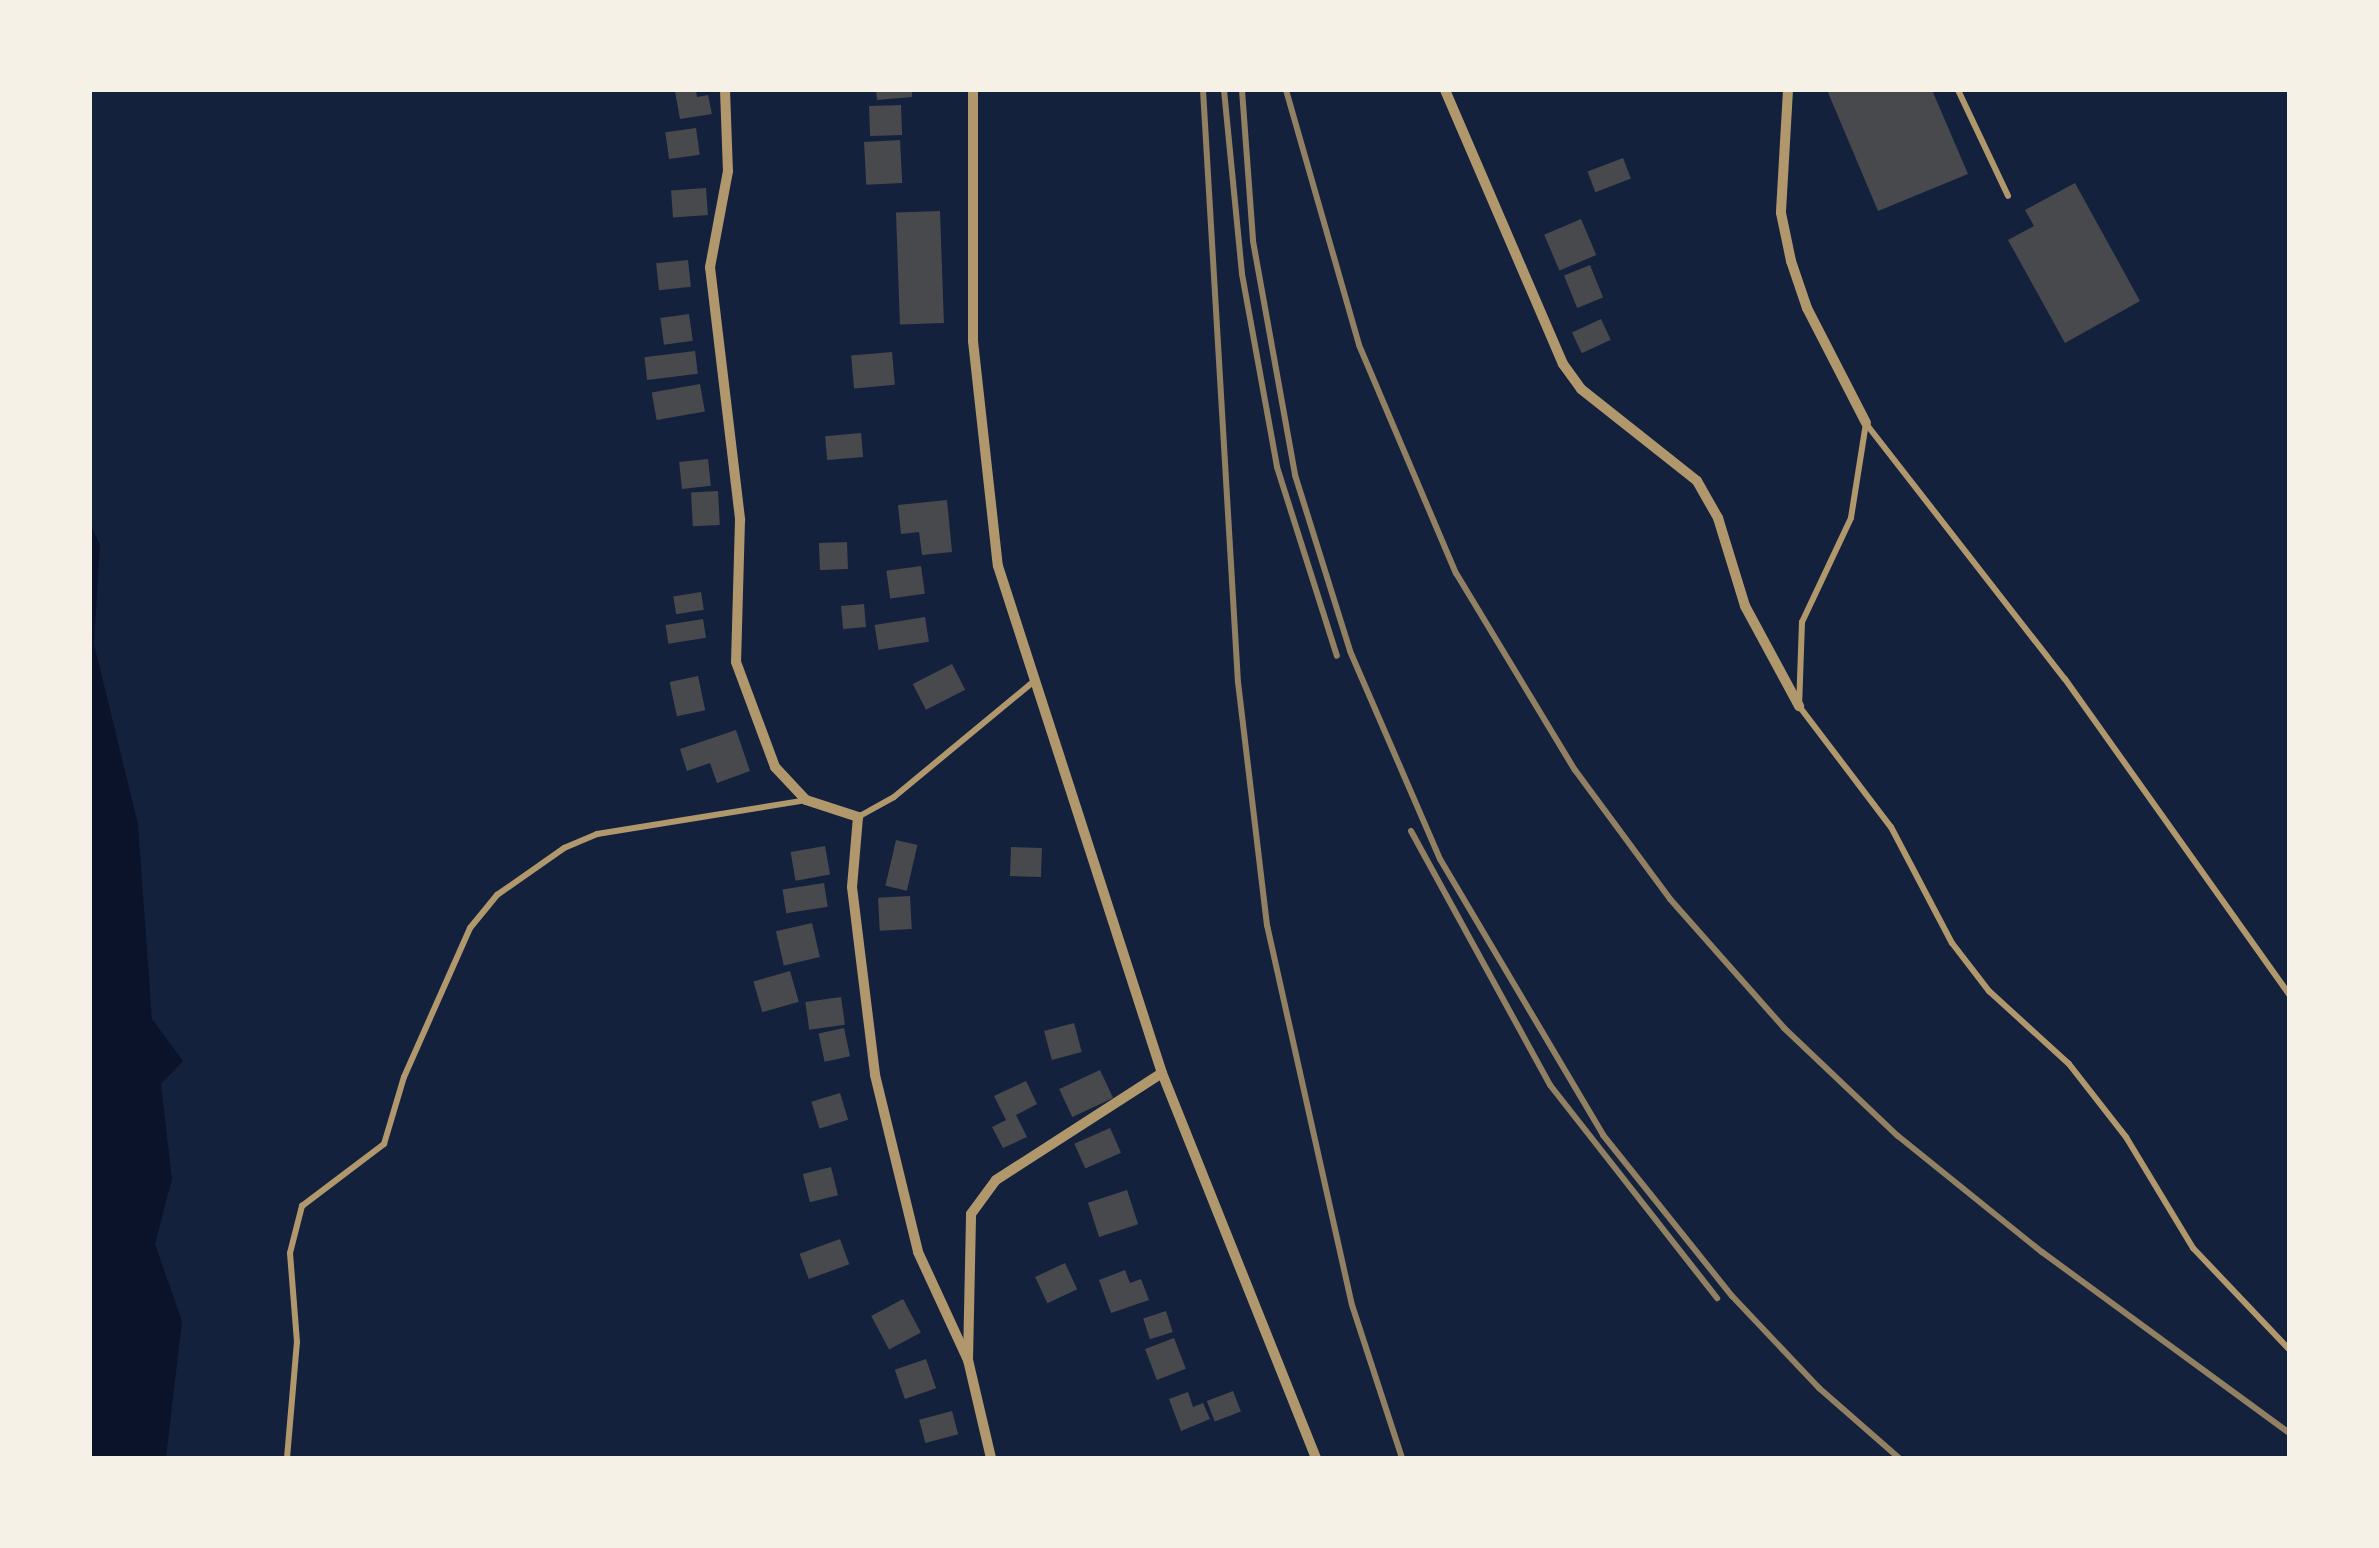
<!DOCTYPE html>
<style>
body{margin:0}
#map{position:relative;width:2379px;height:1548px;overflow:hidden;background:#14213d;font-family:"Roboto Condensed",sans-serif}
div>[style]{position:absolute}
[style*='--x']{left:calc(var(--x)*1px);top:calc(var(--y)*1px);width:calc(var(--w)*1px);rotate:calc(var(--a)*1deg)}
.water>*{inset:0;background:#0b132b}
.building>*{inset:0;background:#48494c;transform-origin:0 0}
.service>*{height:6px;margin:-3px;padding:0 3px;transform-origin:3px;border-radius:3px;background:#b1986c}
.minor>*{height:10px;margin:-5px;padding:0 5px;transform-origin:5px;border-radius:5px;background:#b1986c}
.rail>*{height:6px;margin:-3px;padding:0 3px;transform-origin:3px;border-radius:3px;background:#918062}
span{translate:-50% -50%;white-space:nowrap;text-align:center;line-height:1.15;-webkit-text-stroke:10px #f6f1e7;paint-order:stroke}
.frame{position:absolute;inset:0;border:92px solid #f6f1e7;pointer-events:none}
</style>
<div id="map">
<div class="water">
<div style="clip-path:polygon(90px 523px,100px 545px,94px 644px,138px 824px,152px 1019px,183px 1061px,161px 1084px,172px 1179px,155px 1244px,182px 1321px,166px 1458px,90px 1458px)"></div>
</div>
<div class="building">
<div style="clip-path:polygon(696px 90px,697px 97px,708px 95px,712px 114px,680px 119px,675px 91px)"></div>
<div style="clip-path:polygon(876px 90px,912px 90px,912px 97px,877px 100px)"></div>
<div style="clip-path:polygon(1827px 90px,1932px 90px,1968px 174px,1878px 211px)"></div>
<div style="left:901px;top:105px;width:30px;height:32px;rotate:88deg"></div>
<div style="left:696px;top:128px;width:27px;height:31px;rotate:82deg"></div>
<div style="left:900px;top:140px;width:43px;height:36px;rotate:87deg"></div>
<div style="left:1623px;top:158px;width:22px;height:38px;rotate:69deg"></div>
<div style="clip-path:polygon(2075px 183px,2140px 301px,2065px 343px,2008px 240px,2034px 226px,2025px 210px)"></div>
<div style="left:706px;top:188px;width:27px;height:35px;rotate:86deg"></div>
<div style="left:940px;top:211px;width:112px;height:44px;rotate:88deg"></div>
<div style="left:1581px;top:219px;width:39px;height:40px;rotate:67deg"></div>
<div style="left:688px;top:260px;width:27px;height:32px;rotate:84deg"></div>
<div style="left:1590px;top:265px;width:35px;height:28px;rotate:68deg"></div>
<div style="left:689px;top:314px;width:27px;height:29px;rotate:82deg"></div>
<div style="left:1601px;top:319px;width:23px;height:32px;rotate:65deg"></div>
<div style="left:695px;top:351px;width:23px;height:51px;rotate:83deg"></div>
<div style="left:892px;top:352px;width:33px;height:41px;rotate:85deg"></div>
<div style="left:700px;top:384px;width:28px;height:49px;rotate:80deg"></div>
<div style="left:861px;top:433px;width:24px;height:36px;rotate:85deg"></div>
<div style="left:708px;top:459px;width:27px;height:29px;rotate:84deg"></div>
<div style="left:718px;top:491px;width:34px;height:27px;rotate:87deg"></div>
<div style="clip-path:polygon(947px 500px,952px 552px,922px 555px,919px 532px,901px 534px,898px 505px)"></div>
<div style="left:847px;top:542px;width:27px;height:28px;rotate:88deg"></div>
<div style="left:921px;top:566px;width:28px;height:35px;rotate:82deg"></div>
<div style="left:701px;top:592px;width:18px;height:28px;rotate:81deg"></div>
<div style="left:864px;top:604px;width:23px;height:23px;rotate:85deg"></div>
<div style="left:925px;top:617px;width:25px;height:51px;rotate:81deg"></div>
<div style="left:703px;top:619px;width:19px;height:38px;rotate:81deg"></div>
<div style="left:952px;top:664px;width:29px;height:44px;rotate:63deg"></div>
<div style="left:698px;top:676px;width:35px;height:29px;rotate:78deg"></div>
<div style="clip-path:polygon(736px 730px,750px 771px,717px 783px,710px 763px,687px 771px,680px 749px)"></div>
<div style="left:896px;top:840px;width:22px;height:47px;rotate:13deg"></div>
<div style="left:825px;top:846px;width:29px;height:35px;rotate:80deg"></div>
<div style="left:1011px;top:847px;width:31px;height:29px;rotate:2deg"></div>
<div style="left:824px;top:883px;width:24px;height:42px;rotate:81deg"></div>
<div style="left:910px;top:896px;width:33px;height:32px;rotate:87deg"></div>
<div style="left:812px;top:923px;width:35px;height:37px;rotate:77deg"></div>
<div style="left:790px;top:971px;width:32px;height:38px;rotate:74deg"></div>
<div style="left:841px;top:997px;width:28px;height:36px;rotate:82deg"></div>
<div style="left:1074px;top:1023px;width:30px;height:31px;rotate:75deg"></div>
<div style="left:844px;top:1028px;width:29px;height:26px;rotate:78deg"></div>
<div style="left:1100px;top:1070px;width:31px;height:45px;rotate:65deg"></div>
<div style="clip-path:polygon(1026px 1081px,1037px 1104px,1016px 1115px,1027px 1137px,1003px 1148px,992px 1127px,1006px 1120px,994px 1096px)"></div>
<div style="left:840px;top:1093px;width:28px;height:30px;rotate:73deg"></div>
<div style="left:1110px;top:1128px;width:27px;height:39px;rotate:66deg"></div>
<div style="left:831px;top:1167px;width:29px;height:29px;rotate:76deg"></div>
<div style="left:1127px;top:1190px;width:36px;height:41px;rotate:72deg"></div>
<div style="left:840px;top:1239px;width:27px;height:43px;rotate:70deg"></div>
<div style="left:1065px;top:1263px;width:29px;height:33px;rotate:65deg"></div>
<div style="clip-path:polygon(1125px 1270px,1130px 1283px,1141px 1279px,1149px 1300px,1111px 1313px,1099px 1280px)"></div>
<div style="left:903px;top:1299px;width:38px;height:36px;rotate:62deg"></div>
<div style="left:1166px;top:1311px;width:22px;height:24px;rotate:72deg"></div>
<div style="left:1174px;top:1338px;width:33px;height:31px;rotate:69deg"></div>
<div style="left:926px;top:1359px;width:31px;height:33px;rotate:71deg"></div>
<div style="left:1233px;top:1391px;width:22px;height:28px;rotate:69deg"></div>
<div style="clip-path:polygon(1188px 1392px,1193px 1407px,1203px 1403px,1210px 1419px,1181px 1431px,1169px 1399px)"></div>
<div style="left:952px;top:1411px;width:24px;height:34px;rotate:75deg"></div>
</div>
<div class="service">
<div style="--x:1958;--y:90;--w:117;--a:64.7"></div>
<div style="--x:1866;--y:423;--w:96;--a:99"></div>
<div style="--x:1851;--y:518;--w:115;--a:115.2"></div>
<div style="--x:1802;--y:622;--w:84;--a:92"></div>
<div style="--x:1799;--y:706;--w:152;--a:52.8"></div>
<div style="--x:1891;--y:827;--w:131;--a:62.3"></div>
<div style="--x:1952;--y:943;--w:61;--a:52.4"></div>
<div style="--x:1989;--y:991;--w:108;--a:42.4"></div>
<div style="--x:2069;--y:1064;--w:93;--a:52"></div>
<div style="--x:2126;--y:1137;--w:130;--a:58.9"></div>
<div style="--x:2193;--y:1248;--w:139;--a:46.5"></div>
<div style="--x:1867;--y:425;--w:322;--a:52.1"></div>
<div style="--x:2065;--y:679;--w:387;--a:54.6"></div>
<div style="--x:858;--y:817;--w:41;--a:-29.1"></div>
<div style="--x:894;--y:797;--w:179;--a:-39.6"></div>
<div style="--x:287;--y:1458;--w:116;--a:-85.1"></div>
<div style="--x:297;--y:1342;--w:89;--a:-94.5"></div>
<div style="--x:290;--y:1253;--w:49;--a:-75.7"></div>
<div style="--x:302;--y:1206;--w:103;--a:-37.1"></div>
<div style="--x:384;--y:1144;--w:70;--a:-73.4"></div>
<div style="--x:404;--y:1077;--w:163;--a:-66.1"></div>
<div style="--x:470;--y:928;--w:43;--a:-50.7"></div>
<div style="--x:497;--y:895;--w:82;--a:-35"></div>
<div style="--x:564;--y:848;--w:36;--a:-23"></div>
<div style="--x:597;--y:834;--w:212;--a:-9.2"></div>
</div>
<div class="minor">
<div style="--x:725;--y:90;--w:81;--a:87.9"></div>
<div style="--x:728;--y:171;--w:98;--a:100.6"></div>
<div style="--x:710;--y:267;--w:255;--a:83.2"></div>
<div style="--x:740;--y:520;--w:142;--a:91.6"></div>
<div style="--x:736;--y:662;--w:112;--a:69.6"></div>
<div style="--x:775;--y:767;--w:45;--a:46.8"></div>
<div style="--x:806;--y:800;--w:55;--a:18.1"></div>
<div style="--x:858;--y:817;--w:70;--a:94.9"></div>
<div style="--x:852;--y:887;--w:189;--a:83"></div>
<div style="--x:875;--y:1075;--w:182;--a:76.3"></div>
<div style="--x:918;--y:1252;--w:119;--a:65.2"></div>
<div style="--x:973;--y:90;--w:251;--a:90"></div>
<div style="--x:973;--y:341;--w:226;--a:83.7"></div>
<div style="--x:998;--y:566;--w:533;--a:72.08"></div>
<div style="--x:1162;--y:1073;--w:415;--a:68.2"></div>
<div style="--x:1445;--y:90;--w:298;--a:66.7"></div>
<div style="--x:1563;--y:364;--w:31;--a:54"></div>
<div style="--x:1581;--y:389;--w:148;--a:38.4"></div>
<div style="--x:1697;--y:481;--w:43;--a:60.4"></div>
<div style="--x:1718;--y:518;--w:92;--a:72.9"></div>
<div style="--x:1745;--y:606;--w:114;--a:61.6"></div>
<div style="--x:1788;--y:90;--w:123;--a:93.3"></div>
<div style="--x:1781;--y:213;--w:49;--a:78.2"></div>
<div style="--x:1791;--y:261;--w:50;--a:71.2"></div>
<div style="--x:1807;--y:308;--w:129;--a:62.8"></div>
<div style="--x:991;--y:1458;--w:101;--a:-103.2"></div>
<div style="--x:968;--y:1360;--w:146;--a:-88.8"></div>
<div style="--x:971;--y:1214;--w:42;--a:-53.7"></div>
<div style="--x:996;--y:1180;--w:197;--a:-32.8"></div>
</div>
<div class="rail">
<div style="--x:1203;--y:90;--w:593;--a:86.62"></div>
<div style="--x:1238;--y:682;--w:245;--a:83.2"></div>
<div style="--x:1267;--y:925;--w:389;--a:77.4"></div>
<div style="--x:1352;--y:1305;--w:161;--a:71.9"></div>
<div style="--x:1224;--y:90;--w:185;--a:84.4"></div>
<div style="--x:1242;--y:274;--w:196;--a:79.7"></div>
<div style="--x:1277;--y:467;--w:198;--a:72.4"></div>
<div style="--x:1242;--y:90;--w:151;--a:85.8"></div>
<div style="--x:1253;--y:241;--w:238;--a:79.8"></div>
<div style="--x:1295;--y:475;--w:184;--a:72.6"></div>
<div style="--x:1350;--y:651;--w:227;--a:66.6"></div>
<div style="--x:1440;--y:859;--w:321;--a:59.4"></div>
<div style="--x:1603;--y:1135;--w:206;--a:51.3"></div>
<div style="--x:1732;--y:1296;--w:127;--a:46.6"></div>
<div style="--x:1819;--y:1388;--w:106;--a:41.2"></div>
<div style="--x:1286;--y:90;--w:265;--a:74"></div>
<div style="--x:1359;--y:345;--w:248;--a:67"></div>
<div style="--x:1456;--y:573;--w:230;--a:58.9"></div>
<div style="--x:1575;--y:770;--w:160;--a:53.6"></div>
<div style="--x:1670;--y:899;--w:172;--a:48.5"></div>
<div style="--x:1784;--y:1028;--w:157;--a:43.5"></div>
<div style="--x:1898;--y:1136;--w:185;--a:38.9"></div>
<div style="--x:2042;--y:1252;--w:306;--a:36.2"></div>
<div style="--x:1411;--y:831;--w:290;--a:61.3"></div>
<div style="--x:1550;--y:1085;--w:271;--a:51.9"></div>
</div>
<div class="frame"></div>
</div>
